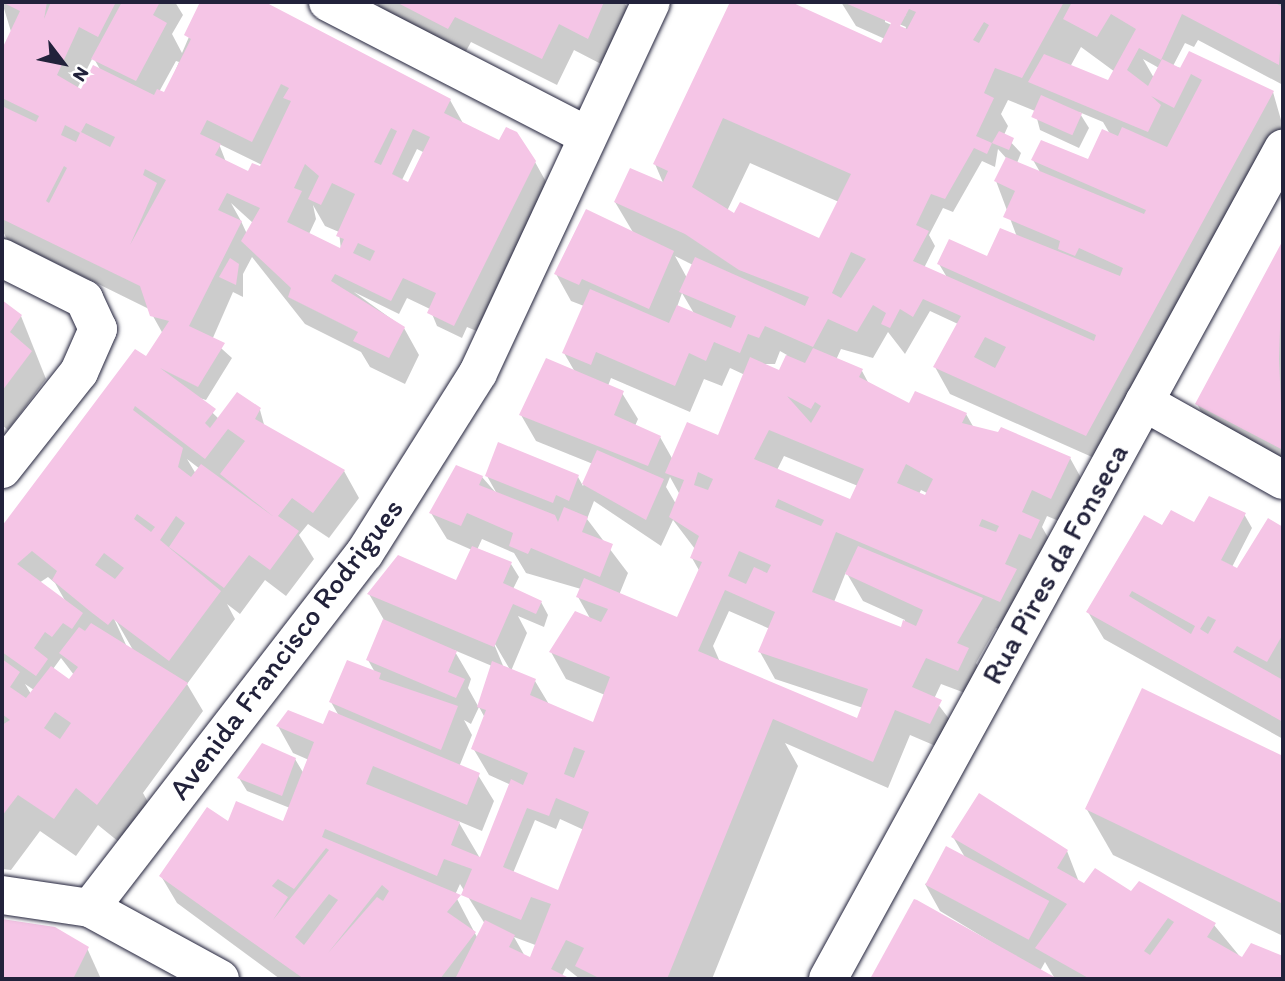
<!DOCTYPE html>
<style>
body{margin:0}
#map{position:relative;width:1285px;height:981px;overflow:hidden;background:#fff;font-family:Itim,sans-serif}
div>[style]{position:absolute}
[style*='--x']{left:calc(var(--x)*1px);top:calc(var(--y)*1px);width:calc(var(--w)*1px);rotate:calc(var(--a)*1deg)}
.shadow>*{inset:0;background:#0003}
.building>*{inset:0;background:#f5c5e6;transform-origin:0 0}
.roads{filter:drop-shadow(0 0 2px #22223b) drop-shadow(0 0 2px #22223b)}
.minor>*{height:38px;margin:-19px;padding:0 19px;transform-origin:19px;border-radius:19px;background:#fff}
.tertiary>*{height:38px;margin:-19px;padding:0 19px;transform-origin:19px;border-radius:19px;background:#fff}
span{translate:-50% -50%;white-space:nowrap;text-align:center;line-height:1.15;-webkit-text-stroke:7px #fff;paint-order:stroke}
.street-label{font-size:30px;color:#22223b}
.frame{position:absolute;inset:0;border:4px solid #22223b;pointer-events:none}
.north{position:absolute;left:28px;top:28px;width:70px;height:70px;-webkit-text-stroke:5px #fff;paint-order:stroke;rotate:122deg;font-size:19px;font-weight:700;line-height:28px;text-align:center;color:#22223b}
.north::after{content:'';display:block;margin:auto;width:24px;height:32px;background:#22223b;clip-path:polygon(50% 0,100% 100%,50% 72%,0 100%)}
</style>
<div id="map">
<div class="shadow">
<div style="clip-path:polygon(evenodd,2px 2px,175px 2px,183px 15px,172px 34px,182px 53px,204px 2px,260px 2px,450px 100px,464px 125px,535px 162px,550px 189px,479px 332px,467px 327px,462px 338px,437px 326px,430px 309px,407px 298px,399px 314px,354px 292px,404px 328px,419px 355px,405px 384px,370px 367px,361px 352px,305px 324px,252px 257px,243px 274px,243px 297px,233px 292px,212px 340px,232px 358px,206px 400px,196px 397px,219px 419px,237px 395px,260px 410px,265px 428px,344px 471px,359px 498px,329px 538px,308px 524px,299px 535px,314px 559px,286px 596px,265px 580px,240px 614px,227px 604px,235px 619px,187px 684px,203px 711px,143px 793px,149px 804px,119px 842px,98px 825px,76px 856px,40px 831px,11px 870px,2px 869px,2px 531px,135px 351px,153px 365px,163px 334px,149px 309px,7px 239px,2px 230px,2px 51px,12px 35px,2px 2px,93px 57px,101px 71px,82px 92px,77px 89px,93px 57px,2px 2px,176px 61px,179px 62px,165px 95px,159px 92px,176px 61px,2px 2px,219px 144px,262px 165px,261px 169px,247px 172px,226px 162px,219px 144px,2px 2px,417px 149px,425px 153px,409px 185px,402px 180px,417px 149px,2px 2px,231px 203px,253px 223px,247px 234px,241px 221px,231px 203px,2px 2px,313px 205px,325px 226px,339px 232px,341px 250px,309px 234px,316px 219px,313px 205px,2px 2px,187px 459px,200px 469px,196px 474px,187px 459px,2px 2px,48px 577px,55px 583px,67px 604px,39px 583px,48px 577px,2px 2px,110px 610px,133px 650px,127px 647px,110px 610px,2px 2px,61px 658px,74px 675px,69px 682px,53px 669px,61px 658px,2px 2px,25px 684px,34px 690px,31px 694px,25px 684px)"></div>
<div style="clip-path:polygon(376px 2px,624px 2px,628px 9px,603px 65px,574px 50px,557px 85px,471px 42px,464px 55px,383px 13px)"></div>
<div style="clip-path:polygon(evenodd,732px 2px,786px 2px,882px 45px,885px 39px,856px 26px,841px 2px,1283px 2px,1283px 85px,1198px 40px,1194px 47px,1185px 43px,1173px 66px,1273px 92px,1283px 127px,1101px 461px,950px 394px,935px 367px,958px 324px,930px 311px,905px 354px,888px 332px,873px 358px,841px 349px,836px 360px,862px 371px,869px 384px,910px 406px,966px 414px,974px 428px,1070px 458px,1085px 485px,1066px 524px,1047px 516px,1042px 527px,1054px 548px,1046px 565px,1035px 560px,1023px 584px,1022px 639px,996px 628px,976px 663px,983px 676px,973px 696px,941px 684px,934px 699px,956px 728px,945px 750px,910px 735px,888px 788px,785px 743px,798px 766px,712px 979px,580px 979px,566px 968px,562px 976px,568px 979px,280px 979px,177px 903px,161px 876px,229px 823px,284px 823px,290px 808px,247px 791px,239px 778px,295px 759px,304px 774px,309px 760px,293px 753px,278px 726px,324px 727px,339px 716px,331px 702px,376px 674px,368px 660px,384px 620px,369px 594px,457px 582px,472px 550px,447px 539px,431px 513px,482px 477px,497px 494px,487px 476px,578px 477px,583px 486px,593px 464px,536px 441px,521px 415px,575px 372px,564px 353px,584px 306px,571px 301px,556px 274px,634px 234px,615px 202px,664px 185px,655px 164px,732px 2px,885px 18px,906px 27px,905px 31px,885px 22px,885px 18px,732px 2px,1081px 47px,1115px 72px,1109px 83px,1070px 67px,1081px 47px,732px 2px,1143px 59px,1159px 68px,1154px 78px,1143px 59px,732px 2px,1008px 100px,1035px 111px,1040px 130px,1079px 148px,1089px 128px,1079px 112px,1103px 122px,1110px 134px,1089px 161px,1033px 160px,1040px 172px,1017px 163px,1021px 153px,1004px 135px,1008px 126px,1001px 114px,1008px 100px,732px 2px,998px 149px,1007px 159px,996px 181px,1017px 237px,988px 258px,939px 264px,948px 279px,924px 268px,935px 246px,929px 235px,943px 208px,953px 212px,982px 161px,995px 167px,998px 149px,732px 2px,750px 163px,839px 202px,820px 240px,727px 211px,750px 163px,732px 2px,675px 256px,693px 265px,687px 278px,675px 256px,732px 2px,682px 293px,695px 315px,677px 307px,682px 293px,732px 2px,780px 351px,787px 355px,780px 372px,762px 364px,775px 364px,780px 351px,732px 2px,730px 368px,745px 375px,719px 437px,673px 460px,660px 437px,635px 426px,638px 419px,622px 393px,608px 386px,611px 378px,690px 412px,704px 379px,722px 386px,730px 368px,732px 2px,784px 456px,858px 486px,851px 501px,777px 470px,784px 456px,732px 2px,670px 477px,680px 495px,676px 504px,666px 487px,670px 477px,732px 2px,921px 490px,927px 493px,926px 497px,919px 494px,921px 490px,732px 2px,594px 501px,661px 546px,673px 520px,695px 549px,692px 558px,700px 572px,682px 622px,619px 595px,628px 573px,587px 519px,594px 501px,732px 2px,482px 539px,514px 553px,526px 573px,581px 589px,578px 597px,591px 620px,551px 652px,566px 679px,605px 695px,594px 724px,550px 706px,535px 681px,511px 671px,527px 633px,518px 616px,544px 627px,548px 615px,541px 602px,513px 589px,519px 577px,511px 564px,477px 550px,482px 539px,732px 2px,846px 572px,863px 601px,905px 620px,902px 629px,834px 602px,846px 572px,732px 2px,729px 611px,770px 629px,760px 652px,775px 679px,863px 708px,858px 721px,720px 662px,713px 646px,729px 611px,732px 2px,492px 639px,509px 668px,504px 668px,492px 639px,732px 2px,454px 650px,492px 666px,478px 706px,468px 688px,471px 679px,454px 650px,732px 2px,479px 707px,485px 718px,473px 748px,489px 775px,511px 785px,481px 860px,458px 821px,482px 831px,494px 801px,478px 775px,459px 767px,472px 735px,464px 720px,471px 724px,479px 707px,732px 2px,560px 819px,584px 830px,559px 892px,513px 873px,535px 820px,556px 829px,560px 819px,732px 2px,460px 884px,485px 924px,478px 939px,455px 895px,460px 884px,732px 2px,514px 937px,538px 946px,535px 962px,526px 958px,514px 937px)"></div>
<div style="clip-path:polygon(1283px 244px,1283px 468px,1212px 431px,1197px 404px)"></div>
<div style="clip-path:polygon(2px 302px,21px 316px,46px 379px,8px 430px,2px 425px)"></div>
<div style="clip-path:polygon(1244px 514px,1252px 528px,1232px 567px,1237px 570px,1268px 521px,1283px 527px,1283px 739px,1104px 639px,1088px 612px,1163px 528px)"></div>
<div style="clip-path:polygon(1143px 691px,1283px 758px,1283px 936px,1113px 855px,1086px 808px)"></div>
<div style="clip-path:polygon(953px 837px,1067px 851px,1079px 882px,1214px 925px,1242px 959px,1252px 945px,1283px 958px,1283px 979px,1055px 979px,1045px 962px,1040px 971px,1054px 979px,873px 979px,915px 901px,1039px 971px,940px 911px,925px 884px,966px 859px)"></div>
<div style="clip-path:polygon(2px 921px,54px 928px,87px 948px,101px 979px,2px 979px)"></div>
</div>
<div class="building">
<div style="clip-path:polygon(evenodd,2px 2px,47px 2px,44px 19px,51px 2px,116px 2px,98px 37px,79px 27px,57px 75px,81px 89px,93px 65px,154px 95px,157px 89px,164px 92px,191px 39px,184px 35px,200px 2px,265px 2px,451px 99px,444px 113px,499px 140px,506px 127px,517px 132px,536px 161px,454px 326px,427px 313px,436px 293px,403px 278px,391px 301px,335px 274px,331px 281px,405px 327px,389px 358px,353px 341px,358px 332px,288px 297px,291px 288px,241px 241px,260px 208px,227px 193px,218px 210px,242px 221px,189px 326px,225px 343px,198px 387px,160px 368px,216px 409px,205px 423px,210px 428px,237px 392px,261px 408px,255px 419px,345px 470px,313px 513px,292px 498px,278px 516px,299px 531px,270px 570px,249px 555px,224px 588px,169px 547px,185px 523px,176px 516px,160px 540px,221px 591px,169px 661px,113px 619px,108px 625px,91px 612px,52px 580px,57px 571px,32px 551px,17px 564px,83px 613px,72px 629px,63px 623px,52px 637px,45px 632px,34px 648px,48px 659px,36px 676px,2px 652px,2px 526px,135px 349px,146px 356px,169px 321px,150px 316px,140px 286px,2px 219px,2px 106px,36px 122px,39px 116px,2px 98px,2px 49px,20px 11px,2px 2px,281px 84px,289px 88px,283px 98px,291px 101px,260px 166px,252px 163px,248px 171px,215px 155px,221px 144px,200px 134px,207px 120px,252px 142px,281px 84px,2px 2px,86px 123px,115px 137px,110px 147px,81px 132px,86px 123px,2px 2px,65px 125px,80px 133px,76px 142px,61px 135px,65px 125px,2px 2px,391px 128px,397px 131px,381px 165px,374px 162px,391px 128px,2px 2px,413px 129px,430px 137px,408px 182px,392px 174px,413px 129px,2px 2px,305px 164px,319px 176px,308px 199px,321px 205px,332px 183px,355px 194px,336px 236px,344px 239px,340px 248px,287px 222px,302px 191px,294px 188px,305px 164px,2px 2px,64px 166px,67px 168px,49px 203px,46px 201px,64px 166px,2px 2px,145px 169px,166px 180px,130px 245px,157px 183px,143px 175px,145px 169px,2px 2px,358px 243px,375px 251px,370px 261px,353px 253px,358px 243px,2px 2px,135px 406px,205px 459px,228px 429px,245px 441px,220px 474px,274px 517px,201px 464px,191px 477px,178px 467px,183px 448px,133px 410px,135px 406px,2px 2px,137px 514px,155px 527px,151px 532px,134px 519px,137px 514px,2px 2px,104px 553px,124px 568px,115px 579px,95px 565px,104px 553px)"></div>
<div style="clip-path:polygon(122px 2px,160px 2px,153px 15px,167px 23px,136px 81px,91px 59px)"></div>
<div style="clip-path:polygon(396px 2px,604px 2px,588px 39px,559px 24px,542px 59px,455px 17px,448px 29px)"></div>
<div style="clip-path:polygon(evenodd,730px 2px,791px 2px,881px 43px,891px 23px,843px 2px,1064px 2px,1022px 78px,995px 68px,984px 93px,994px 98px,976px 136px,992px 143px,999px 131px,1014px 138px,1009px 150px,992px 143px,987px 154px,974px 148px,945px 199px,931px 194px,916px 225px,929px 231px,913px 261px,1094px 341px,1096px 335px,937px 264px,949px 239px,987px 256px,1000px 228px,1120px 276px,1123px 268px,1079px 248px,1075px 256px,1058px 249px,1060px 241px,1003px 217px,1015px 191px,994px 181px,1006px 157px,1144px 214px,1146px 210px,1031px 160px,1041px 140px,1088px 159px,1102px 129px,1118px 136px,1122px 127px,1167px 147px,1202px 80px,1191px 74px,1174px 108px,1151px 96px,1161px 105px,1148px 132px,1028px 82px,1044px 54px,1108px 80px,1136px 29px,1111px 14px,1097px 37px,1063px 19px,1072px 2px,1273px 2px,1283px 7px,1279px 65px,1182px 14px,1161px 60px,1139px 48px,1127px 70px,1148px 86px,1162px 59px,1180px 68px,1189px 51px,1274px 91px,1086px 436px,933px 367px,961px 316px,923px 299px,913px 317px,900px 309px,890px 328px,881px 324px,886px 313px,873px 305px,857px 332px,828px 319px,813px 347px,765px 326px,759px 338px,748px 334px,740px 353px,714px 342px,706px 361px,689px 353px,675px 386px,596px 352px,591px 365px,562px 353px,590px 289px,669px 323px,677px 305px,731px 328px,736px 316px,679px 292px,695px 257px,805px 306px,809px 297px,739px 270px,685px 234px,614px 202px,630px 168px,663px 182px,668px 171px,653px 164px,730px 2px,909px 9px,916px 12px,907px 29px,900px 26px,909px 9px,730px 2px,984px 22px,989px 25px,979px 43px,973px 40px,984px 22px,730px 2px,723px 118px,851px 174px,819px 238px,740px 202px,734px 213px,692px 187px,723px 118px,730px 2px,851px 252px,866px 259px,841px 298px,832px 293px,851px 252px,730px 2px,985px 337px,1006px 347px,995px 368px,974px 357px,985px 337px)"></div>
<div style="left:1041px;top:95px;width:45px;height:24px;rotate:24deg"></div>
<div style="clip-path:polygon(586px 209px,674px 251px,649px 309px,582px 279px,579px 285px,554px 274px)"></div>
<div style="clip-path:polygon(1283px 240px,1279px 359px,1283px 450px,1195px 404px)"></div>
<div style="clip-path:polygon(230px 258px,239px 264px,236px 285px,219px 277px)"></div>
<div style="clip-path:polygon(2px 300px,22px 315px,10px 332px,32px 351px,2px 391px)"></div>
<div style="clip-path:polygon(evenodd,813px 348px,863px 369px,859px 377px,909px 403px,915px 391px,967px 413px,962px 423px,998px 432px,1001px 427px,1071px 457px,1051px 499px,1032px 490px,1022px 512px,1040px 520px,1031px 539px,1019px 534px,1005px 564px,1017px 569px,1000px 602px,836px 532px,812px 592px,901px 627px,903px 620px,916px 626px,923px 610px,845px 574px,858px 546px,983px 598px,957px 643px,969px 648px,958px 671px,926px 658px,912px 687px,942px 700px,930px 724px,895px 710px,873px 762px,773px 719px,667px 979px,601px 979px,575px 966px,584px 948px,566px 940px,551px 969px,571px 979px,455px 979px,485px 920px,515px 935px,509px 947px,530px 957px,551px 904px,531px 897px,521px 920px,461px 895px,472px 869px,444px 859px,437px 876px,325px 829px,322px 837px,461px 895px,447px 912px,476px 932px,440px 979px,304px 979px,159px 876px,207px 807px,228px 821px,236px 801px,283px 821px,314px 742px,276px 726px,288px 710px,323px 724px,329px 710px,480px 773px,467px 805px,373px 766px,366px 784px,460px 822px,451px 845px,480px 857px,511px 779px,523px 785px,528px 773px,471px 749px,486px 710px,477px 707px,492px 661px,536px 679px,530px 695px,593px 722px,610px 677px,549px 652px,575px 611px,601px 622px,608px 609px,576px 597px,584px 578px,677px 617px,702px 562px,690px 558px,699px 536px,669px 517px,684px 480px,665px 473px,687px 422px,718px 435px,750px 357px,779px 370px,786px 355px,805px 363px,813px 348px,787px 396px,811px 409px,815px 402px,821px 406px,811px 423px,787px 396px,813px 348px,769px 430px,864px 469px,850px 499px,754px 459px,769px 430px,813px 348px,906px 464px,933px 479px,925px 495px,897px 483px,906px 464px,813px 348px,698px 472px,713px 479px,708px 490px,694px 485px,698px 472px,813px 348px,778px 499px,824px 520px,821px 526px,775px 507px,778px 499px,813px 348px,982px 519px,999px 526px,996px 532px,979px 526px,982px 519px,813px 348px,739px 551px,771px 565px,767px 573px,754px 567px,746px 584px,728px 576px,739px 551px,813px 348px,725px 590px,775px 612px,758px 652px,868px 689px,857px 718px,698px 651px,725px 590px,813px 348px,574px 747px,585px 751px,574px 778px,564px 774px,574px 747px,813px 348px,556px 798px,589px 812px,558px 890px,503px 867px,527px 808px,549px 816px,556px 798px,813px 348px,326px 848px,329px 850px,273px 920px,288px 897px,272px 886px,278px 879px,294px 889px,326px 848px,813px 348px,382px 885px,389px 891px,383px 901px,377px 897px,328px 953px,382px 885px,813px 348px,329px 894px,338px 900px,304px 945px,295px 937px,329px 894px)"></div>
<div style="clip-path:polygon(546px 358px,624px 391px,614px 415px,661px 436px,648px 466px,519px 415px)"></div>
<div style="clip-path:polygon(498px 442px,579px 475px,569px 501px,556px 495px,553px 503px,485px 476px)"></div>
<div style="clip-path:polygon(597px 450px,664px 479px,646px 520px,582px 484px)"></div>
<div style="clip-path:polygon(456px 465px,483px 476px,479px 485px,555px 515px,558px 522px,564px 507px,588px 517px,582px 532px,613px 544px,600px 577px,531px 548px,528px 554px,509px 546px,513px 533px,467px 513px,461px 526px,429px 513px)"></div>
<div style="clip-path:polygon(evenodd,1209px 496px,1246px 513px,1221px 560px,1237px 568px,1268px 518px,1283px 527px,1283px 634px,1267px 662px,1237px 646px,1233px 652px,1283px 680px,1283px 722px,1086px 612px,1144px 515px,1162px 525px,1171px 510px,1194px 522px,1209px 496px,1132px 591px,1195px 626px,1191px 634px,1129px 596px,1132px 591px,1209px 496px,1208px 616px,1216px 620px,1208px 634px,1200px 629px,1208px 616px)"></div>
<div style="clip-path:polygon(472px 546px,512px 562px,503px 583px,542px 601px,536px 614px,513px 604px,494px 647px,367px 594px,398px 555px,456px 580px)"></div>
<div style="clip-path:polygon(383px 619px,457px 651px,448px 672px,465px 679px,456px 698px,366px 660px)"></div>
<div style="clip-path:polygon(evenodd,91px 623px,188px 683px,97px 805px,76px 788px,54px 819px,18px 795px,2px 816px,2px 725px,10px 720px,2px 714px,2px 659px,20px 672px,10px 687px,26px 698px,51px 666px,69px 679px,78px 667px,59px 653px,79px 627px,85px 631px,91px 623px,55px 712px,71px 723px,60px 739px,44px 728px,55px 712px)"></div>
<div style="clip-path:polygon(347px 660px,381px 673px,379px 679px,458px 706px,441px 750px,329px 702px)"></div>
<div style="clip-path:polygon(1142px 688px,1283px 756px,1283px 904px,1085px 809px)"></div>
<div style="clip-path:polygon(262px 743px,296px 758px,282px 796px,237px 778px)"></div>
<div style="clip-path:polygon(evenodd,979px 793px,1068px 850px,1057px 868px,1084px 883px,1095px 868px,1131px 891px,1139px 881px,1216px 923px,1207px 937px,1242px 957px,1251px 943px,1283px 956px,1283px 979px,1090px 979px,1035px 948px,1067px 904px,951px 837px,979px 793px,1168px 918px,1174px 922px,1150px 955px,1144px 951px,1168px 918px)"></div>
<div style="left:946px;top:846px;width:117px;height:44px;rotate:28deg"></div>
<div style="clip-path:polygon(914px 899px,917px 900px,1058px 979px,870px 979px)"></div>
<div style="clip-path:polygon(2px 919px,55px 927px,89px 947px,73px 979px,2px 979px)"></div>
</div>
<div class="roads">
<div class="minor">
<div style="--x:328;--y:2;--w:290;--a:27.3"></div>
<div style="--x:2;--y:258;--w:92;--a:26.6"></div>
<div style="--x:84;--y:299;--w:33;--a:65"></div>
<div style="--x:98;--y:329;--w:47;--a:113.8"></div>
<div style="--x:79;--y:372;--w:124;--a:128.4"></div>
<div style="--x:1144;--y:402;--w:159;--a:29.3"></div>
<div style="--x:90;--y:908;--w:448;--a:-52.3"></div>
<div style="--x:364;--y:554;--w:214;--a:-57.8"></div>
<div style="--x:478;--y:373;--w:409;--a:-65"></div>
<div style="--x:828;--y:979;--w:947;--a:-61.27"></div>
</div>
<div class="tertiary">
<div style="--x:2;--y:895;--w:89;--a:8.4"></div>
<div style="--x:90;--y:908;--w:148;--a:28.6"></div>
</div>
</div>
<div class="street-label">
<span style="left:1055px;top:564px;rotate:-61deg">Rua Pires da Fonseca</span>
<span style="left:286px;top:649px;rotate:-53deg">Avenida Francisco Rodrigues</span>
</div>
<div class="frame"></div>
<div class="north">N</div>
</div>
